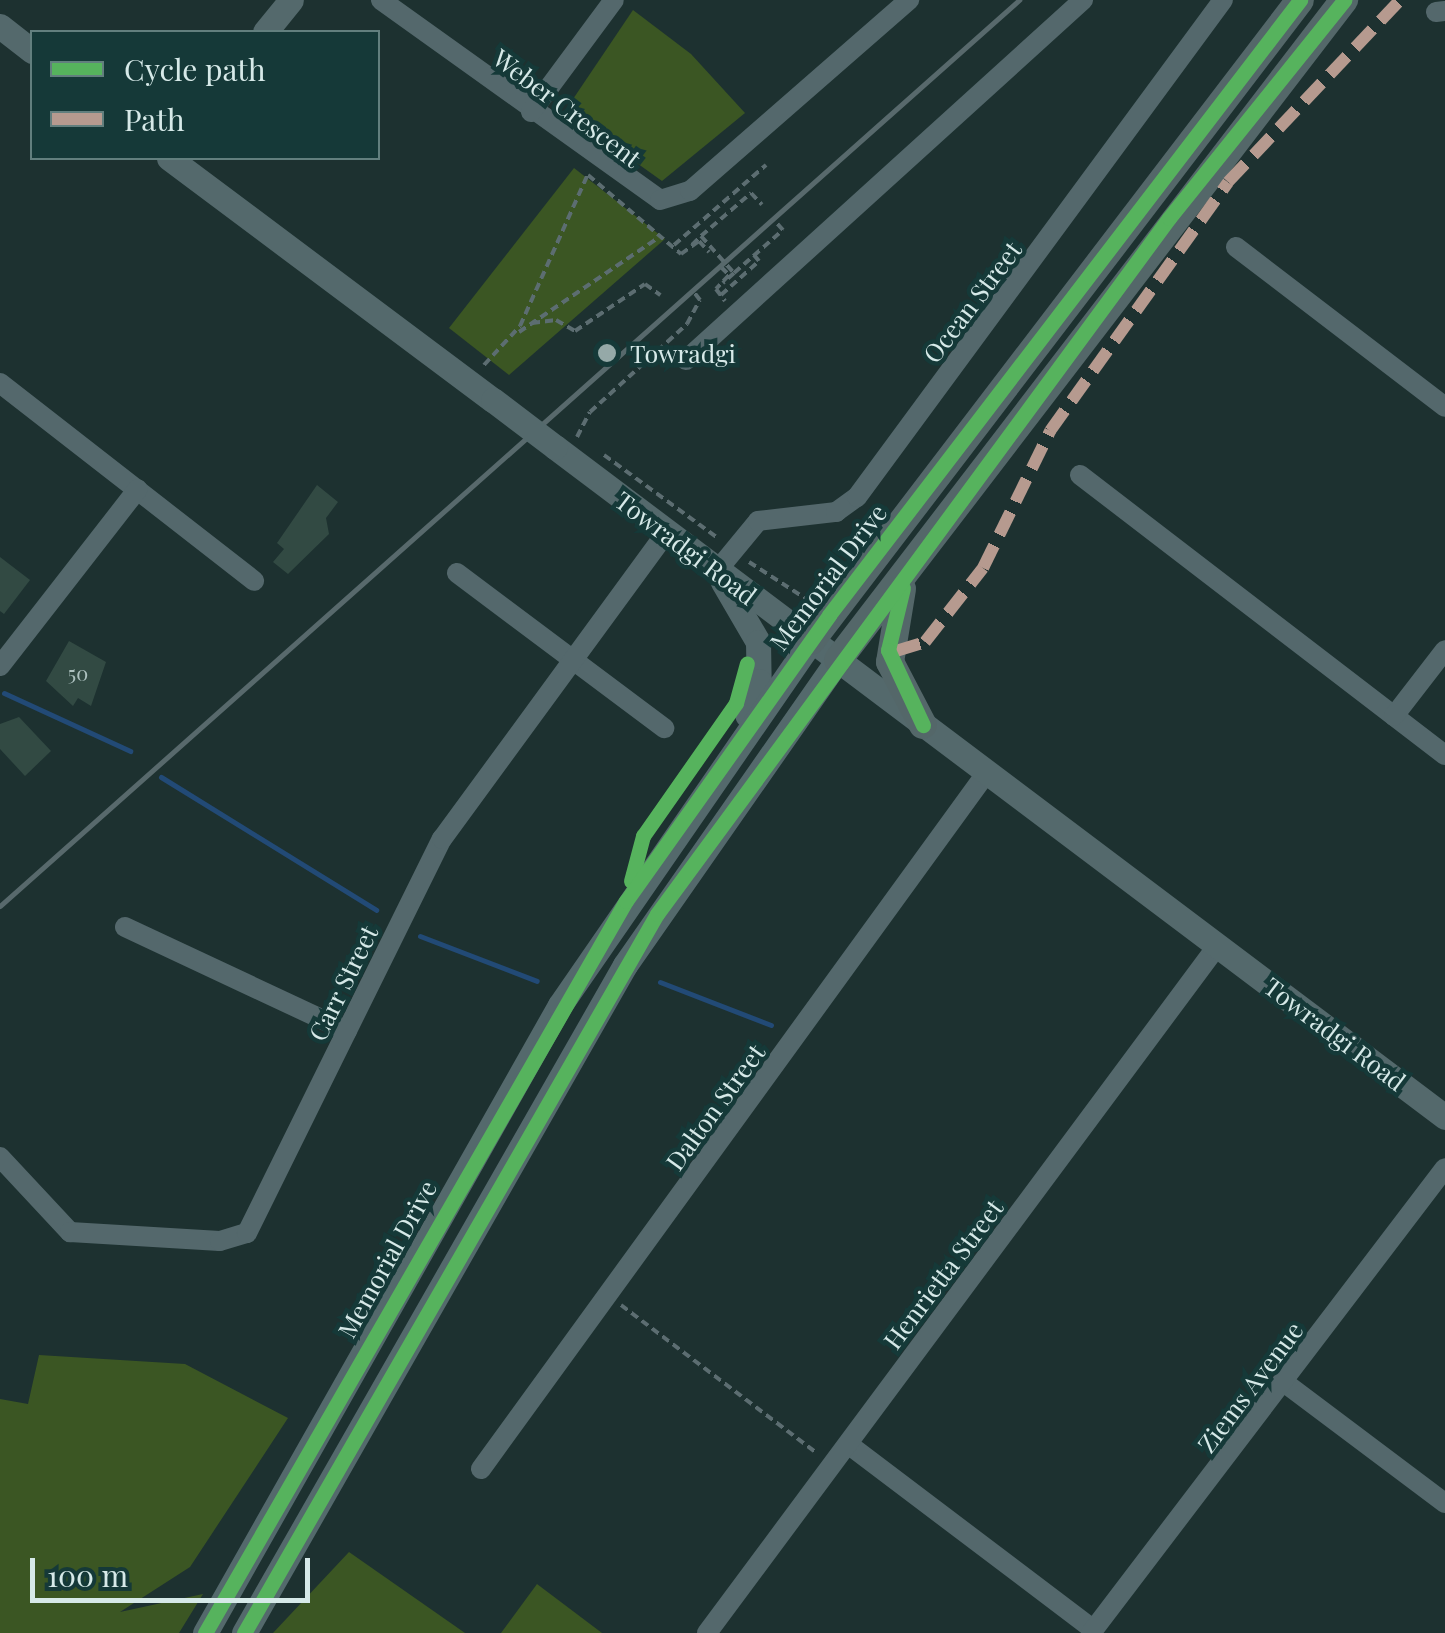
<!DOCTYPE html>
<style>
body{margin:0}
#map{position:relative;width:1445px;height:1633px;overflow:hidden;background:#1d3130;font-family:"Playfair Display",serif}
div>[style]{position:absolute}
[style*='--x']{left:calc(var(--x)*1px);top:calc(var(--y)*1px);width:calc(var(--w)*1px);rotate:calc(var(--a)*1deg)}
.green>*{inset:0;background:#3b5623}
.stream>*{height:5px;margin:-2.5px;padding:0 2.5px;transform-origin:2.5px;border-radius:2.5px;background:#224a76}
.building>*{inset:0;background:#324a43}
.path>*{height:4px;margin-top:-2px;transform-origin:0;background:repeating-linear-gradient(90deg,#5c6d71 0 8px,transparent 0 13px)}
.minor>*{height:20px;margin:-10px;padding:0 10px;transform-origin:10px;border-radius:10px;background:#54686c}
.major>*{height:25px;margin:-12.5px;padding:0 12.5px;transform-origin:12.5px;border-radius:12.5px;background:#54696c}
.highway>*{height:28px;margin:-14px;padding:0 14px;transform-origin:14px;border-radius:14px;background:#546769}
.rail>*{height:5px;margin:-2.5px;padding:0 2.5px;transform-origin:2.5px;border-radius:2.5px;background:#58696c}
.path-bridge>*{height:4px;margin-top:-2px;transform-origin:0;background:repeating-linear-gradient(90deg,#5c6d71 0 8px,transparent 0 13px)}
.major-bridge>*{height:25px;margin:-12.5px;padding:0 12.5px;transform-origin:12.5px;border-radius:12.5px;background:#54696c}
.quiet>*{height:12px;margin-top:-6px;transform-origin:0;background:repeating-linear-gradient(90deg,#b69a8f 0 25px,transparent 0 37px)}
.cycleway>*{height:15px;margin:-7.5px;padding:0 7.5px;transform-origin:7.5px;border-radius:7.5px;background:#56b35d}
.dots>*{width:28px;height:28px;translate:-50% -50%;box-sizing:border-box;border:5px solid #153938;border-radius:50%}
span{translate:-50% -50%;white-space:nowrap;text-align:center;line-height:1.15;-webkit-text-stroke:9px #153938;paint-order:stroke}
.number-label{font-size:20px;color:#adc1bf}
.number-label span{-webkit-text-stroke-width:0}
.street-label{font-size:25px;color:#d6e9e8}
.poi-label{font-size:25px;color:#d6e9e8}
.left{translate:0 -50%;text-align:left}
.legend{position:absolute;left:30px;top:30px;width:350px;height:130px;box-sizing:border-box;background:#153938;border:2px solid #627f7e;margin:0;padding:12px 18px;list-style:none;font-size:30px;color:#d6e9e8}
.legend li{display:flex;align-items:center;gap:20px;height:50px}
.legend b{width:50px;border:2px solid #627f7e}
.scale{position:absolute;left:30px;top:1558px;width:280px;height:45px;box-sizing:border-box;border:5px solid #d6e9e8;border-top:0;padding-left:12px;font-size:30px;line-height:35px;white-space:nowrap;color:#d6e9e8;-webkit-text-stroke:8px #153938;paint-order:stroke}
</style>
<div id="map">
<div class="green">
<div style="clip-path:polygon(633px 10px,691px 54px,745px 113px,662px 181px,578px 121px,569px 105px)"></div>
<div style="clip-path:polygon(574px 168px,665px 239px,509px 375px,449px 328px)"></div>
<div style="clip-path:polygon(39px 1355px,185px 1364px,288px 1418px,190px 1567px,120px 1612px,203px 1594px,179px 1633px,0 1633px,0 1399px,28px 1404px)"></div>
<div style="clip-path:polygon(349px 1552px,465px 1633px,273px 1633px)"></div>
<div style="clip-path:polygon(537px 1584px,602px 1633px,501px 1633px)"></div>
</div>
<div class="stream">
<div style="--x:4;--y:693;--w:139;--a:24.7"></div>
<div style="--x:161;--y:777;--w:253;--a:31.7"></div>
<div style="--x:420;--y:936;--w:125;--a:21"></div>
<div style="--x:660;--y:982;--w:119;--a:21.2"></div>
</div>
<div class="building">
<div style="clip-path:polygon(317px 485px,338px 502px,326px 518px,329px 534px,288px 574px,273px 562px,284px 549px,277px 543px)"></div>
<div style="clip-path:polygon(0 557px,30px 580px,4px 614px,0 611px)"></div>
<div style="clip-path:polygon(69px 641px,106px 662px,91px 706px,78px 698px,73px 706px,46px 681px)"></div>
<div style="clip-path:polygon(19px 717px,51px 751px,25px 776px,0 749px,0 724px)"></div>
</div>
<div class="path">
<div style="--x:588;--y:175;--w:122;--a:40.3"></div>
<div style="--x:681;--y:254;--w:22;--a:-36"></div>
<div style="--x:699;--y:241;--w:15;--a:48"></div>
<div style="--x:701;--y:236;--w:66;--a:-40.7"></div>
<div style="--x:751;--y:193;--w:16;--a:47"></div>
<div style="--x:674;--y:245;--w:122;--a:-41"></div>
<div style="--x:721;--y:267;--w:11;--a:45"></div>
<div style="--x:729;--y:275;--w:19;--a:133"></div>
<div style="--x:716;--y:289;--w:15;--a:53"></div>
<div style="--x:734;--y:273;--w:65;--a:-41.3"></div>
<div style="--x:783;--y:230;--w:13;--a:-132"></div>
<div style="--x:721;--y:295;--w:51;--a:-41.8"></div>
<div style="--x:759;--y:261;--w:8;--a:-130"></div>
<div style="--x:532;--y:323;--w:24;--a:-7"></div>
<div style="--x:556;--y:320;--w:22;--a:30"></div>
<div style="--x:575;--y:331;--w:84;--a:-33.9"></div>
<div style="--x:645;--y:284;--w:19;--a:36"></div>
<div style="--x:519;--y:332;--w:168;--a:-34.1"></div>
<div style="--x:648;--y:359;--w:20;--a:6"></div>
<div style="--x:484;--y:365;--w:53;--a:-47.3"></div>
<div style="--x:520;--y:326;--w:167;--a:-65.9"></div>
<div style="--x:577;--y:437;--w:28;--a:-63"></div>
<div style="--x:590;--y:412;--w:131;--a:-42.2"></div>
<div style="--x:687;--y:324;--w:27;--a:-62"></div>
<div style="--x:700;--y:300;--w:11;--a:-128"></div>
<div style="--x:604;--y:455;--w:141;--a:36.1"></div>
<div style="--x:749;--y:562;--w:74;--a:32.8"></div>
<div style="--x:621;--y:1305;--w:246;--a:37.1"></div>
</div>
<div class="minor">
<div style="--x:381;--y:0;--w:343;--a:35.6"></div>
<div style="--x:660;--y:200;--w:31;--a:-17"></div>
<div style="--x:690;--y:191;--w:291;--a:-41.1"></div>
<div style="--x:1436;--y:12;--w:9;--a:-6"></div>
<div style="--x:531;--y:112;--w:139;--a:-53.5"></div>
<div style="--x:1236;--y:247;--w:263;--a:37.4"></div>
<div style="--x:686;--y:360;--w:536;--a:-42.2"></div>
<div style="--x:0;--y:383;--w:322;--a:37.9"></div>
<div style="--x:1080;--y:475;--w:460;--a:37.5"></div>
<div style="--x:716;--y:572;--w:66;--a:-50.5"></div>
<div style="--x:758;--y:521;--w:79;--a:-6.6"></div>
<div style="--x:836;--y:512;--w:26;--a:-36"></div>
<div style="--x:857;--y:497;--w:617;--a:-53.63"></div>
<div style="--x:457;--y:573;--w:259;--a:36.8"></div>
<div style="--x:0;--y:666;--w:224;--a:-52.1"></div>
<div style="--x:1394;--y:716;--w:83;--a:-52.3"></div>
<div style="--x:125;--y:927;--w:245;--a:25.1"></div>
<div style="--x:0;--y:1157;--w:103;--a:47"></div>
<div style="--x:70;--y:1232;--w:150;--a:3.4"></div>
<div style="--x:220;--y:1241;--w:28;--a:-17"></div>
<div style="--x:247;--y:1233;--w:440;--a:-63.7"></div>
<div style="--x:442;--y:839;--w:378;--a:-53.8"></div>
<div style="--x:1285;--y:1383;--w:200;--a:36.9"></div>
<div style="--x:848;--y:1444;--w:307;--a:37.1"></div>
<div style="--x:481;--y:1469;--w:861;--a:-54.02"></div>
<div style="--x:707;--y:1633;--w:857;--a:-53.4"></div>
<div style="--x:1091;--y:1633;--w:584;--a:-52.72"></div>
</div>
<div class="major">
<div style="--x:0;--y:26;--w:41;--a:38"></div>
<div style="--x:265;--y:32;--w:41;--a:-50.9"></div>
<div style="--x:169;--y:158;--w:404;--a:36.8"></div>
<div style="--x:555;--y:447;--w:1114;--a:36.97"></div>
<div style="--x:723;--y:582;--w:69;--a:59.7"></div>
<div style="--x:758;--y:642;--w:39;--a:89"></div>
<div style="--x:759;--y:681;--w:36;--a:109"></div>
<div style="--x:205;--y:1633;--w:721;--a:-60.52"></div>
<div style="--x:560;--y:1005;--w:442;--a:-55.4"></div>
<div style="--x:244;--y:1633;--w:769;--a:-60.3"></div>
<div style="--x:625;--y:965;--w:372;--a:-55.1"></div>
</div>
<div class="highway">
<div style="--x:902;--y:589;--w:74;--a:99.3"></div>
<div style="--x:890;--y:662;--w:71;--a:62.4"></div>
<div style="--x:811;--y:641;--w:806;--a:-52.66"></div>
<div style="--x:838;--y:660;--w:832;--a:-52.52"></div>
</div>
<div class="rail">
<div style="--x:0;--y:906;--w:1364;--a:-41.64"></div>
</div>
<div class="path-bridge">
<div style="--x:692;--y:245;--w:13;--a:-45"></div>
<div style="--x:701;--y:236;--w:50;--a:48.3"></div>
<div style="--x:734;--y:273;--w:15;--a:138"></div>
</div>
<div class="major-bridge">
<div style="--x:493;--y:400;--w:78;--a:37.2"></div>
</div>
<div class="quiet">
<div style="--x:896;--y:651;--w:30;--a:-17"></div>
<div style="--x:925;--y:642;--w:94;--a:-51.9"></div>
<div style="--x:983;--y:568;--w:153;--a:-63.9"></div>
<div style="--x:1050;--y:431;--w:306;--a:-54.4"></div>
<div style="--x:1228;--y:182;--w:250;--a:-46.6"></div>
</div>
<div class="cycleway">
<div style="--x:903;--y:588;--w:64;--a:103.6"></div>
<div style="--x:888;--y:650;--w:83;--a:65"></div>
<div style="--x:631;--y:881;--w:47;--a:-75.1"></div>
<div style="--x:643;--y:836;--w:162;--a:-55"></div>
<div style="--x:736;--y:703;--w:41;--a:-74.6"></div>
<div style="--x:205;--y:1633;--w:844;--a:-60.1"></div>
<div style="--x:626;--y:901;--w:351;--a:-54.6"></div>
<div style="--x:829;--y:615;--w:775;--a:-52.55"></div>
<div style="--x:244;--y:1633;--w:829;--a:-60.13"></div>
<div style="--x:657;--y:914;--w:864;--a:-53.66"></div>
<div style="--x:1169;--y:218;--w:280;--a:-51.2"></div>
</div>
<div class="dots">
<div style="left:607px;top:353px;background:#95a9a8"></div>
</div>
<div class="number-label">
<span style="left:78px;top:672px">50</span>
</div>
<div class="street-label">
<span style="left:567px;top:108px;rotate:37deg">Weber Crescent</span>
<span style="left:972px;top:302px;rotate:-53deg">Ocean Street</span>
<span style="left:686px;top:548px;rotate:37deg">Towradgi Road</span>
<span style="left:828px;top:577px;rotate:-53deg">Memorial Drive</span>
<span style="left:343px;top:983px;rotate:-64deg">Carr Street</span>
<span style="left:1335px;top:1034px;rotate:37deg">Towradgi Road</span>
<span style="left:715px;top:1107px;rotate:-54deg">Dalton Street</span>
<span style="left:387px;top:1259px;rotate:-61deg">Memorial Drive</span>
<span style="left:943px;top:1274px;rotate:-53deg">Henrietta Street</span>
<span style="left:1250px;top:1387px;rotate:-53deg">Ziems Avenue</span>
</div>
<div class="poi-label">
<span class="left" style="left:630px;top:353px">Towradgi</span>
</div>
<ul class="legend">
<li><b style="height:12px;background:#56b35d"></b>Cycle path</li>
<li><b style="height:12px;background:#b69a8f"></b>Path</li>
</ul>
<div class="scale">100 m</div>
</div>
